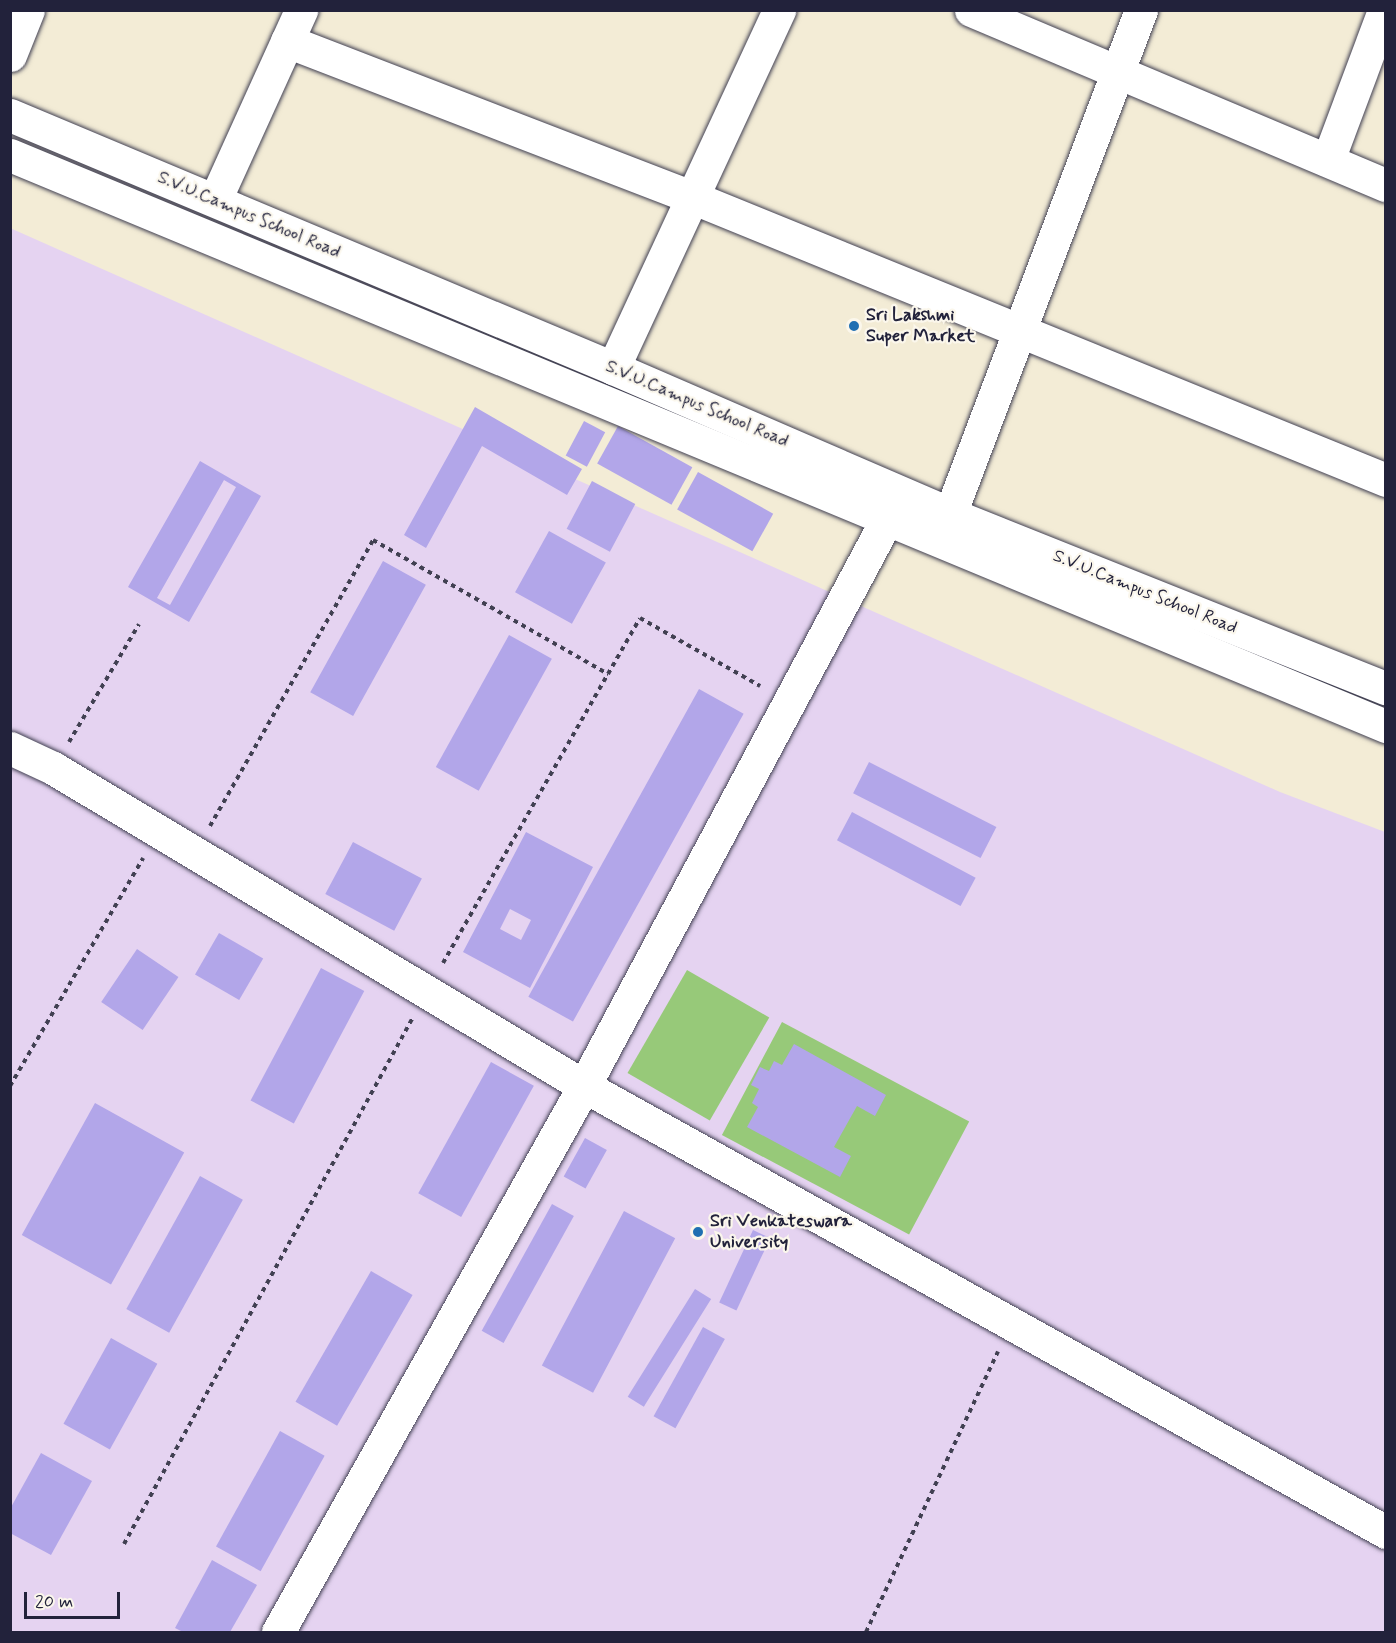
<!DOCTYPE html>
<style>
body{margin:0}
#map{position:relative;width:1396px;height:1643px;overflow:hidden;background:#f3ecd6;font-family:Mynerve,sans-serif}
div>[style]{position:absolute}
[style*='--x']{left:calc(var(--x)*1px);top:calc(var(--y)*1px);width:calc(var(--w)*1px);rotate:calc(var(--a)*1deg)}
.built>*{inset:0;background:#e5d3f1}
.green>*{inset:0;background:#97c979;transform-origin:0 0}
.building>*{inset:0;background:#b2a6e9;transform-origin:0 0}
.path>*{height:4px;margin-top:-2px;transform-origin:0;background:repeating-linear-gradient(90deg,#414052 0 4.5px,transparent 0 9px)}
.roads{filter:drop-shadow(0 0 2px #414052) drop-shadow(0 0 2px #414052)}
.minor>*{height:33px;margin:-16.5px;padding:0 16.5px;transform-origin:16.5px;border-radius:16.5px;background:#fff}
.dots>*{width:16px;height:16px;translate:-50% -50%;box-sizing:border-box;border:3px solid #fbf7ec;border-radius:50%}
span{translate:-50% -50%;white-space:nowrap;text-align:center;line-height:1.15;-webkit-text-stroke:4.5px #fbf7ec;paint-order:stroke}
.street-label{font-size:18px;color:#22223b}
.poi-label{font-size:18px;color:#22223b;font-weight:700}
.left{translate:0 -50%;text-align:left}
.frame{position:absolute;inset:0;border:12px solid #22223b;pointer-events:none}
.scale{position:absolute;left:24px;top:1592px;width:96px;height:27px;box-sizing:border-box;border:3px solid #22223b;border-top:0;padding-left:8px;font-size:18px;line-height:21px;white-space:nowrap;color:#22223b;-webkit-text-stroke:4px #fbf7ec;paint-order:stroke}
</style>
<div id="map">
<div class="built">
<div style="clip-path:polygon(10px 228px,1280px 792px,1385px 832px,1385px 1632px,11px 1632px)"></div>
</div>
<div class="green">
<div style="left:687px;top:970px;width:95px;height:119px;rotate:30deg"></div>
<div style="left:782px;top:1022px;width:212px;height:128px;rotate:28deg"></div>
</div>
<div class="building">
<div style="clip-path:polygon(475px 407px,582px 469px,567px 495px,482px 446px,426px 548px,404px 535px)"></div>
<div style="left:584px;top:421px;width:24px;height:39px;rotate:28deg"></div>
<div style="left:618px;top:426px;width:85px;height:43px;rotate:29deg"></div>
<div style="clip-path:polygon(evenodd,200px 461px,261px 496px,189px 622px,128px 587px,200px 461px,224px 480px,236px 487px,170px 605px,157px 598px,224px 480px)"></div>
<div style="left:698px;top:472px;width:86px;height:43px;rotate:29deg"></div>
<div style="left:592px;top:481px;width:49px;height:54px;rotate:28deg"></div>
<div style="left:549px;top:531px;width:65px;height:70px;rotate:29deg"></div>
<div style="left:383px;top:561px;width:49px;height:150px;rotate:29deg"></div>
<div style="left:509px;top:635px;width:49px;height:151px;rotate:29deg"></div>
<div style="left:699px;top:689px;width:51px;height:352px;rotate:29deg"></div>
<div style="left:869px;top:762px;width:143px;height:35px;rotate:27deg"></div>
<div style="left:852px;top:812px;width:140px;height:32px;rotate:28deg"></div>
<div style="clip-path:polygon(evenodd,526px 832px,593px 867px,530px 988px,463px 952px,526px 832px,510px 909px,531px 920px,521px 940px,500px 929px,510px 909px)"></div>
<div style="left:353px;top:842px;width:78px;height:59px;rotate:28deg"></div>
<div style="left:219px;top:933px;width:51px;height:48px;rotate:30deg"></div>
<div style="left:137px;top:949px;width:50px;height:64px;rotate:34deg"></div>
<div style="left:321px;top:968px;width:49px;height:150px;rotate:28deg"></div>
<div style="clip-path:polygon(794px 1044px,886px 1095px,875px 1116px,857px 1106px,834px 1147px,851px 1156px,840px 1177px,747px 1127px,758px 1107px,752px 1103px,759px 1089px,751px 1085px,760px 1067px,769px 1071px,774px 1061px,782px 1065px)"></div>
<div style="left:491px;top:1062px;width:49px;height:150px;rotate:29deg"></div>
<div style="left:95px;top:1103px;width:102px;height:151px;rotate:29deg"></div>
<div style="left:585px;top:1138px;width:25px;height:44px;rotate:29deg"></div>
<div style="left:200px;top:1176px;width:49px;height:152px;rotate:29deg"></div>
<div style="left:552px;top:1204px;width:25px;height:145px;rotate:29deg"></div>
<div style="left:624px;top:1211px;width:58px;height:175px;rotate:28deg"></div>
<div style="left:753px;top:1230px;width:19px;height:80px;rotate:25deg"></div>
<div style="left:371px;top:1271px;width:48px;height:151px;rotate:30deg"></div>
<div style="left:695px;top:1289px;width:19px;height:127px;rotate:32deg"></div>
<div style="left:703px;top:1327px;width:25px;height:102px;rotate:29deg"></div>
<div style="left:111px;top:1338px;width:53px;height:98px;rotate:29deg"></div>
<div style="left:280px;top:1431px;width:51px;height:132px;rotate:29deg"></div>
<div style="clip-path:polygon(41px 1453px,92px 1481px,51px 1555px,10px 1533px,10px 1509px)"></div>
<div style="clip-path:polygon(212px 1560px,257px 1585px,230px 1632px,183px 1632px,175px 1628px)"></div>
</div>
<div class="path">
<div style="--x:69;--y:742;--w:137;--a:-59.3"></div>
<div style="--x:210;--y:826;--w:329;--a:-60.3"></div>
<div style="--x:373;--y:540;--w:271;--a:29.7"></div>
<div style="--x:608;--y:674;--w:64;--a:-60.3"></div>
<div style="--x:640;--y:618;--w:138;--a:29.5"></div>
<div style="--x:443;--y:963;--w:333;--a:-60.3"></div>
<div style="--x:10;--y:1086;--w:264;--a:-59.7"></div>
<div style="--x:124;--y:1544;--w:599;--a:-61.25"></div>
<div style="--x:866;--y:1632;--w:310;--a:-64.8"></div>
</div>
<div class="roads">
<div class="minor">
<div style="--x:971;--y:10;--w:450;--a:22.9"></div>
<div style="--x:287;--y:41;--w:436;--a:21.1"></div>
<div style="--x:694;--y:198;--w:747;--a:22.17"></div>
<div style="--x:10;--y:55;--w:48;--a:-68.2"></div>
<div style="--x:10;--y:115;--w:654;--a:22.76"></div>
<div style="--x:613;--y:368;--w:367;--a:23.4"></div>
<div style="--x:950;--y:514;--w:469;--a:21.8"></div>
<div style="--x:10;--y:155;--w:1490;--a:22.54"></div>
<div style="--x:1328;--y:160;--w:160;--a:-69.5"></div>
<div style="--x:215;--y:200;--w:209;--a:-65.6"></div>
<div style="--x:613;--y:368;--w:395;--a:-65.1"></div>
<div style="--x:950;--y:514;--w:539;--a:-69.24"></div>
<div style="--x:10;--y:748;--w:47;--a:24.9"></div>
<div style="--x:53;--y:768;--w:619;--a:30.92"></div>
<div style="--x:584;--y:1086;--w:643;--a:-61.88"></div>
<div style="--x:278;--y:1632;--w:626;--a:-60.73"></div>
<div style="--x:584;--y:1086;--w:918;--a:29.08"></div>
</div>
</div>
<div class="dots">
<div style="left:854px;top:326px;background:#1f6fb2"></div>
<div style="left:698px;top:1232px;background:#1f6fb2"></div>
</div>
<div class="street-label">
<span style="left:249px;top:215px;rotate:23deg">S.V.U.Campus School Road</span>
<span style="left:697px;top:404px;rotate:23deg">S.V.U.Campus School Road</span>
<span style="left:1145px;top:592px;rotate:22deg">S.V.U.Campus School Road</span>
</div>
<div class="poi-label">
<span class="left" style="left:866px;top:326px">Sri Lakshmi<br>Super Market</span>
<span class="left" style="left:710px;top:1232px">Sri Venkateswara<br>University</span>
</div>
<div class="frame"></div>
<div class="scale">20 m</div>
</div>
